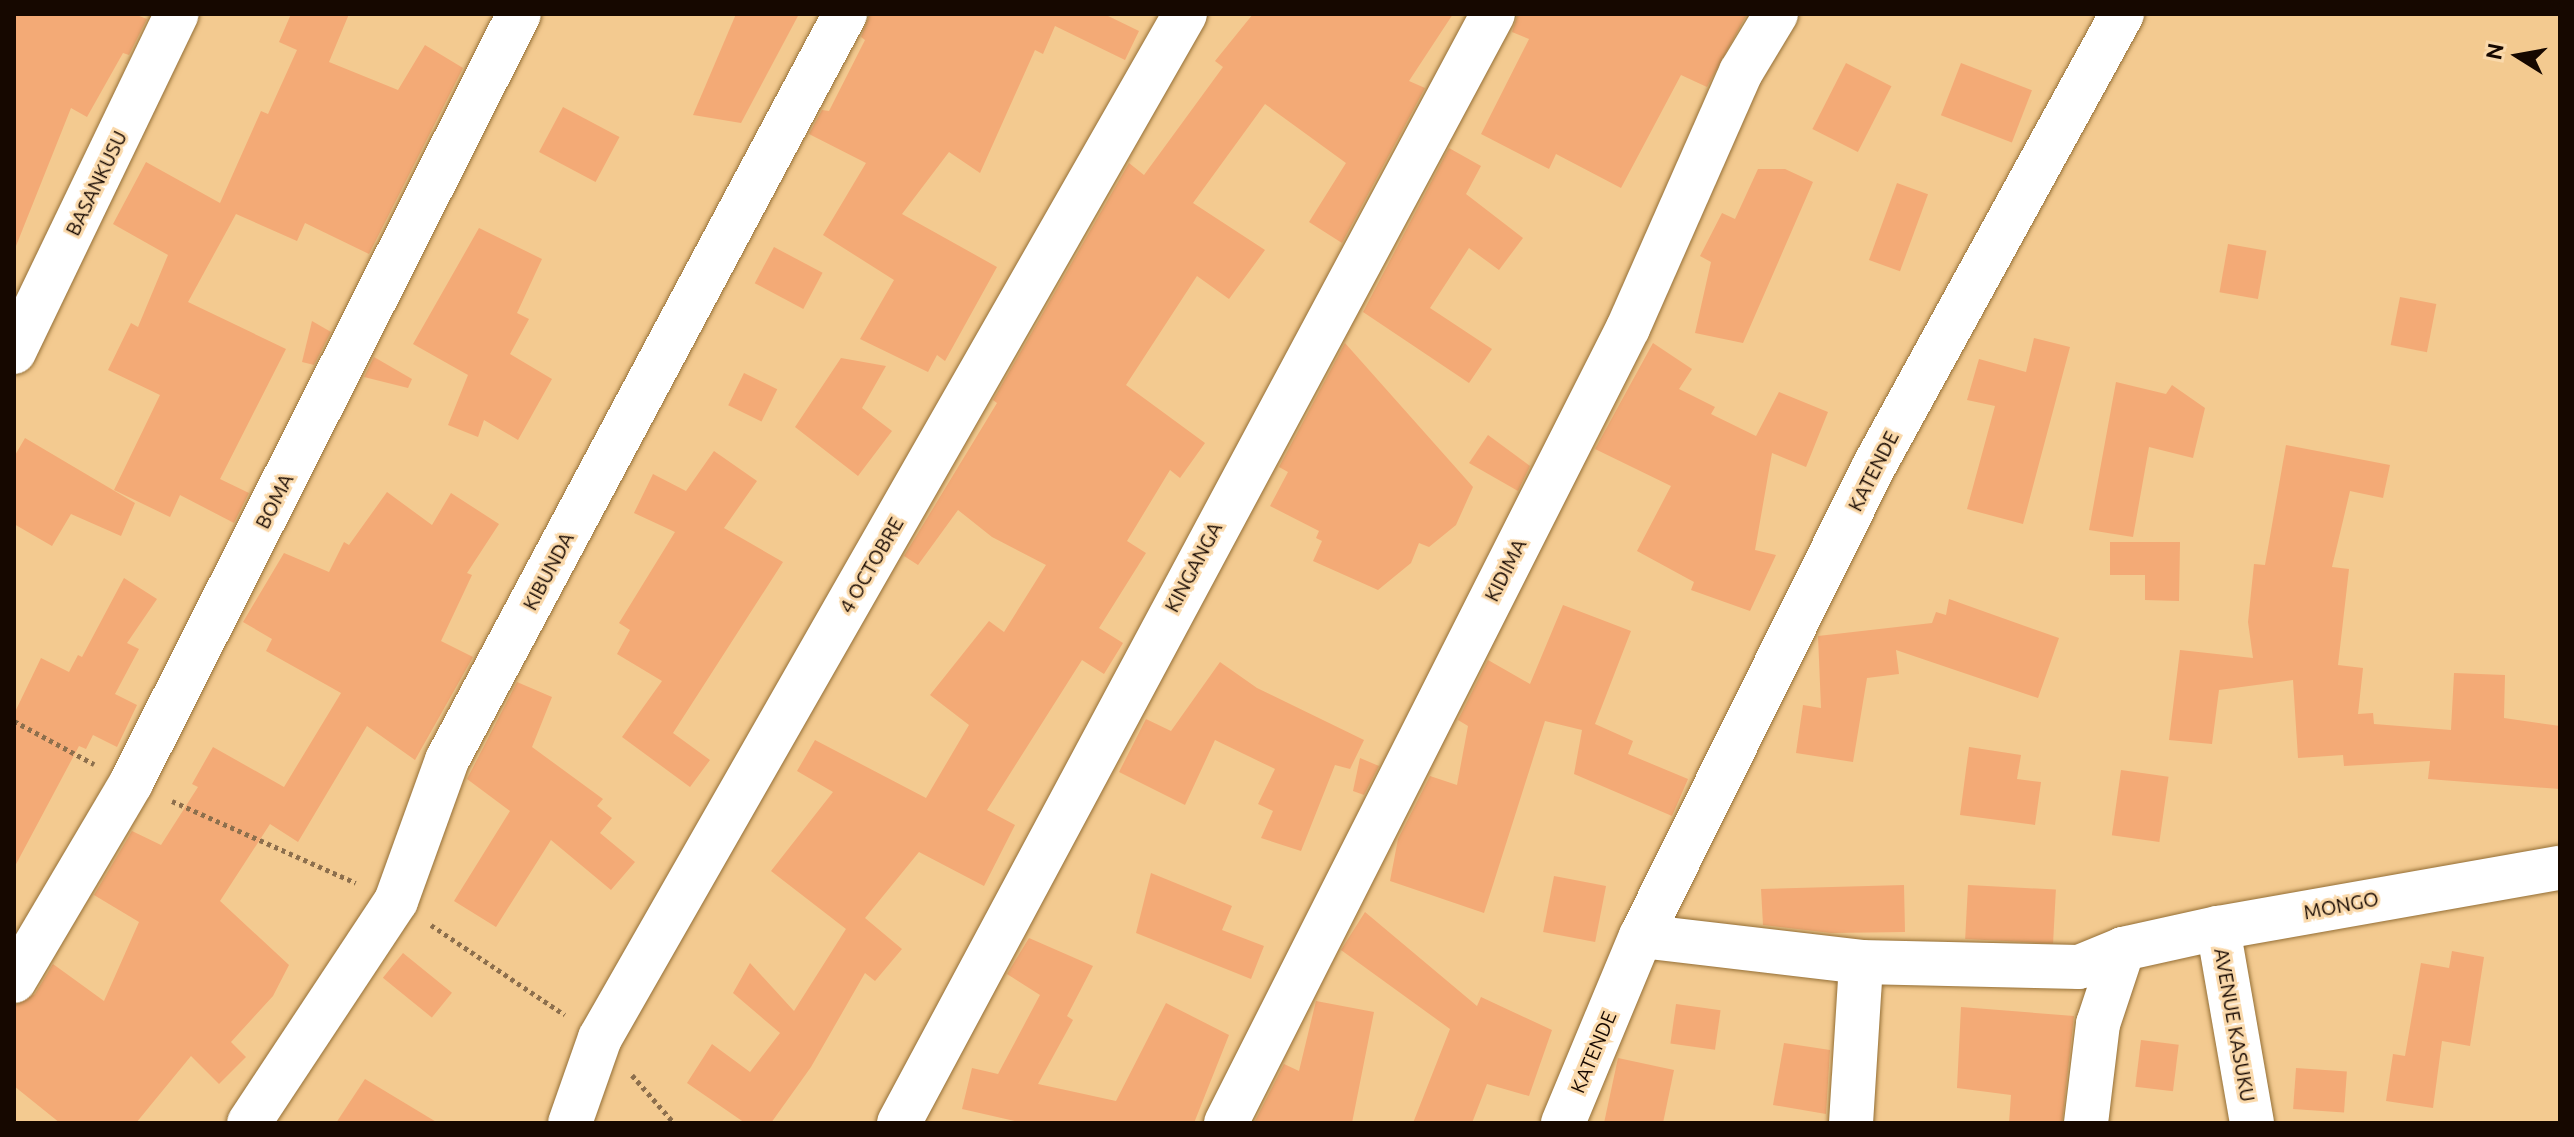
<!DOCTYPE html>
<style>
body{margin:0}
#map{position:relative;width:2574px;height:1137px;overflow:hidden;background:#f3ca90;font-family:Ubuntu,sans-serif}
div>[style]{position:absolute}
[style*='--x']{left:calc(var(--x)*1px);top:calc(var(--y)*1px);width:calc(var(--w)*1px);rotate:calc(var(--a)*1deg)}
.building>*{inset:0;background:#f3aa76;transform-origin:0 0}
.path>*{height:5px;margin-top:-2.5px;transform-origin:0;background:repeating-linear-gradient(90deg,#8c6f4d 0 4px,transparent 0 8px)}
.roads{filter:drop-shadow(0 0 2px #946f36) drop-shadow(0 0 2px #946f36)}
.minor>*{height:44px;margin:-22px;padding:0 22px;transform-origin:22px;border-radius:22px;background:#fff}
span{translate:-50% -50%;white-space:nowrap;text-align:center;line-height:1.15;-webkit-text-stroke:6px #fad9ab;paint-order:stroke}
.street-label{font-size:20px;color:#160800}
.frame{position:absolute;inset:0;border:16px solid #160800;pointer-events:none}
.north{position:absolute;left:2478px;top:16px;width:80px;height:80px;-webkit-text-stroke:6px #fad9ab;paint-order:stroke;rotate:281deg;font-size:22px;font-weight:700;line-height:32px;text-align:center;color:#160800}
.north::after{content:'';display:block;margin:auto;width:28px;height:36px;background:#160800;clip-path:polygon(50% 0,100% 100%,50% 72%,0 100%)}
</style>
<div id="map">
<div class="building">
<div style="clip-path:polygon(14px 14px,134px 14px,147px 19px,129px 55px,123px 53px,87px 117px,71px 108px,16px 246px)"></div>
<div style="clip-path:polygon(291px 14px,349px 14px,329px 62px,398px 90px,425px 45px,463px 68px,369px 254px,305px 223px,297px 241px,236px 214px,188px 302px,286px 349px,220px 479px,249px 493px,234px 523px,180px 495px,170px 517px,114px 490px,160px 395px,108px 370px,131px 323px,138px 327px,168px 255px,113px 224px,146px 162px,220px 203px,261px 111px,268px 114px,297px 50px,279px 42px)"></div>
<div style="clip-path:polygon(736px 14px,799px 14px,741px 123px,693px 115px)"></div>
<div style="clip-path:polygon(870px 14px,1104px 14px,1139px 31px,1125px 60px,1055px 26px,1043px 54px,1035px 50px,980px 173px,949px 152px,902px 214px,997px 267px,945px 361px,937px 355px,928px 372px,860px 339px,894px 280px,823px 235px,866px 163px,809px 134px,822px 110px,829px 111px,865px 40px,861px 37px)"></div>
<div style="clip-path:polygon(1253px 14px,1453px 14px,1409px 81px,1425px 88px,1342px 243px,1309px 222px,1346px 163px,1265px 104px,1193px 203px,1265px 250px,1229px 299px,1197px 276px,1126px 385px,1205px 443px,1180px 478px,1170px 470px,1127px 541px,1146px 553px,1099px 628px,1123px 643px,1104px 674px,1082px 660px,987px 810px,1015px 825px,984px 886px,919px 852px,865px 918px,902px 949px,875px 981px,865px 973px,811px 1067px,771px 1123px,745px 1123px,687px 1083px,712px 1044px,750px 1072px,780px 1033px,733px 993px,750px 963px,794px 1011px,846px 929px,771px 871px,833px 792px,797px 771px,815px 740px,926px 798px,969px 725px,930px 695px,989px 621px,1004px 632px,1046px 565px,992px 537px,958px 510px,918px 565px,904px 556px,997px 403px,993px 400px,1129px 163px,1144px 175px,1223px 67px,1215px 61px)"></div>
<div style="clip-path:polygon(1518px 14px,1747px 14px,1707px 87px,1681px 75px,1621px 188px,1556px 154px,1549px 169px,1481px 134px,1529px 39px,1512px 32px)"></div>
<div style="left:1846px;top:63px;width:51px;height:74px;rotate:27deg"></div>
<div style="left:1961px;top:63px;width:76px;height:56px;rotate:21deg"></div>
<div style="left:563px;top:107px;width:64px;height:51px;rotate:28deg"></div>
<div style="clip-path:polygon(1449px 148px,1481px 166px,1466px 194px,1523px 238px,1499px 270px,1469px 248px,1430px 308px,1492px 349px,1469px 383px,1363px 312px)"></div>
<div style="clip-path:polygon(1758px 169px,1785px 169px,1813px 182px,1743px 343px,1695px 333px,1711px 262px,1700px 256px,1722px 213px,1735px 219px)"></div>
<div style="left:1897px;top:183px;width:33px;height:82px;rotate:20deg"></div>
<div style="clip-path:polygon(479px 228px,542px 259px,517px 313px,529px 319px,510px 354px,552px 379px,518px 440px,484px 420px,478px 437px,448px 425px,468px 375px,413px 344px)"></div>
<div style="left:2228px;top:244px;width:39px;height:49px;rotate:10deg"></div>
<div style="left:774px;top:247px;width:55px;height:41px;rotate:28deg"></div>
<div style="left:2400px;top:297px;width:37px;height:49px;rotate:11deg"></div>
<div style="clip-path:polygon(312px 321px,331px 332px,314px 365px,302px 362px)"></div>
<div style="clip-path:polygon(2034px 338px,2070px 347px,2023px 524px,1967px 509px,1995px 406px,1967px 400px,1979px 359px,2026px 372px)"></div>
<div style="clip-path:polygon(1345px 343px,1473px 487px,1456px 525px,1429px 547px,1419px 543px,1411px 563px,1378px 590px,1313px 561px,1322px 541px,1316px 538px,1319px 531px,1270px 506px,1288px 472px,1279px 467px)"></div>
<div style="clip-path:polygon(1653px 343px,1692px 369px,1679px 389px,1715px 407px,1711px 414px,1756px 436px,1779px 392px,1828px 412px,1806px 467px,1772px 453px,1755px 550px,1776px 555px,1750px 611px,1691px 590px,1694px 582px,1637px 551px,1671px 486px,1595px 449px)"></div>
<div style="clip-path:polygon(374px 357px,412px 379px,408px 388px,364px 377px)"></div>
<div style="clip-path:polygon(841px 358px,886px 366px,862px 408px,892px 431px,858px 476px,795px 427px)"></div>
<div style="left:744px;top:373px;width:37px;height:36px;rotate:26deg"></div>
<div style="clip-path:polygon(2116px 382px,2166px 394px,2172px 385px,2205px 408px,2193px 458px,2149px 447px,2133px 537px,2089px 530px)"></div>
<div style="clip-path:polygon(1488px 435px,1530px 466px,1518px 491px,1469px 463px)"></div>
<div style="clip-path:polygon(25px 438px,135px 503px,121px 536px,71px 514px,52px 546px,14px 524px,14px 457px)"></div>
<div style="clip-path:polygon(2286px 445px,2390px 465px,2383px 498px,2350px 491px,2332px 567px,2349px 569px,2338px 665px,2363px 668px,2358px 714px,2373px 713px,2374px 724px,2451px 730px,2454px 673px,2505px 675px,2504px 718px,2560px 726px,2560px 789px,2428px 779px,2430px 761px,2344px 766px,2343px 755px,2298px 758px,2293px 680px,2219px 690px,2212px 744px,2169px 740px,2180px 650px,2253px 658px,2248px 622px,2254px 564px,2265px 565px)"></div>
<div style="clip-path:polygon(714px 451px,757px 481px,724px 528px,783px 562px,673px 733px,710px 760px,690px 787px,622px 737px,662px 681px,617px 654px,630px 630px,619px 623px,675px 532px,634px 513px,653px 474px,686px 491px)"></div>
<div style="clip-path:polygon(387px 492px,432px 525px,451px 493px,499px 524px,467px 573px,472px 575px,441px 641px,473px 657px,415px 760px,367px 726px,298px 842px,270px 824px,220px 901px,289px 965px,273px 996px,231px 1042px,246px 1057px,219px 1084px,191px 1056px,136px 1123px,60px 1123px,14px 1086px,14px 1006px,35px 994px,53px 964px,104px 1001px,139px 922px,94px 895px,132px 831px,161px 845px,198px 787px,192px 784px,213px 747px,284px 787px,341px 693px,266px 651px,272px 639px,243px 622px,284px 553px,329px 572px,344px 542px,349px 545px)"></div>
<div style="clip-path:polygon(2110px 542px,2180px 542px,2179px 601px,2145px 600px,2145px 575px,2110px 575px)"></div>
<div style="clip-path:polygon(124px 578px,157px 599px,127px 643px,139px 649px,115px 694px,137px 705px,117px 747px,93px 735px,86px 749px,79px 746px,14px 868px,14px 714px,41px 658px,69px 672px,78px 655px,82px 657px)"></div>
<div style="clip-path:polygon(1949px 599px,2059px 638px,2038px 698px,1896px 650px,1899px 674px,1867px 678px,1853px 762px,1796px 753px,1803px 705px,1821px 708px,1818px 636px,1932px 623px,1936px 612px,1946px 615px)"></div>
<div style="clip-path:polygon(1563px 605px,1631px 631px,1595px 724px,1633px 741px,1628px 754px,1688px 779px,1672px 816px,1574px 774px,1582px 730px,1545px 721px,1484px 913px,1390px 881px,1398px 839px,1430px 776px,1457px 785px,1468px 726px,1458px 720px,1488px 660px,1530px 684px)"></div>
<div style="clip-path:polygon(1220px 662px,1257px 688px,1364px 740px,1350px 769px,1335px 765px,1301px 851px,1261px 838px,1273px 811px,1258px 804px,1275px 769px,1215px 740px,1185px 805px,1119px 772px,1146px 719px,1171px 731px)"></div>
<div style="clip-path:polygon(517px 682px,552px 697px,532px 747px,603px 799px,597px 806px,612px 818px,600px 833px,635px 862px,611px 890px,551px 840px,496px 927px,454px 901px,510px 811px,467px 779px)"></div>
<div style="clip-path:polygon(1969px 747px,2021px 755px,2017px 779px,2041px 782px,2035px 825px,1960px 815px)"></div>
<div style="clip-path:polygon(1360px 758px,1379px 766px,1364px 795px,1353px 791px)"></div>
<div style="left:2121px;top:770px;width:48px;height:66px;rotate:8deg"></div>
<div style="clip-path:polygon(1151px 873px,1232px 906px,1222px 930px,1264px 946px,1251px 979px,1136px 933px)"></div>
<div style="left:1554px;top:876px;width:53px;height:57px;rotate:11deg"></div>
<div style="clip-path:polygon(1904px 885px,1905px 932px,1831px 933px,1763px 925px,1761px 889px)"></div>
<div style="left:1968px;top:885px;width:88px;height:54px;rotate:3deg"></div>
<div style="clip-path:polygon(1365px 912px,1477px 1006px,1481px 997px,1552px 1030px,1529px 1096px,1487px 1084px,1472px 1123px,1413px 1123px,1450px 1029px,1341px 950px)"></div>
<div style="clip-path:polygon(1029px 938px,1093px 966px,1067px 1016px,1073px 1020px,1038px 1084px,1116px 1101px,1166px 1003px,1229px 1035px,1194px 1123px,1023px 1123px,962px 1109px,972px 1068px,998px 1074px,1040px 995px,1007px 974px)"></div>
<div style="clip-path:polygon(2452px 951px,2484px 957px,2470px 1046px,2442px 1041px,2433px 1108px,2386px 1101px,2393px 1054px,2405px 1056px,2421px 963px,2449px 968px)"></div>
<div style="left:403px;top:953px;width:63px;height:32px;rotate:39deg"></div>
<div style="clip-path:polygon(1316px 1001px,1374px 1012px,1352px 1123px,1254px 1123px,1284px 1064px,1299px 1071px)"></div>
<div style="left:1676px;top:1004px;width:45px;height:40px;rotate:8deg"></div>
<div style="clip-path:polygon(1961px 1007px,2074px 1016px,2062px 1123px,2009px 1123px,2011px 1095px,1957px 1088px)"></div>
<div style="left:2141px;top:1040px;width:38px;height:47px;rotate:7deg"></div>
<div style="clip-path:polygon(1784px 1043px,1830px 1050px,1826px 1114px,1773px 1105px)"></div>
<div style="clip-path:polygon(1618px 1058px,1674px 1070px,1663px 1123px,1604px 1123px)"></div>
<div style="left:2296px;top:1068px;width:51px;height:41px;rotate:4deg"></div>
<div style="clip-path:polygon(365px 1079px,438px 1123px,336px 1123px)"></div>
</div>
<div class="path">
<div style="--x:14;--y:721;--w:91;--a:28.3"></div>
<div style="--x:172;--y:801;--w:201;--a:24"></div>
<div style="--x:431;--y:925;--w:161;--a:33.9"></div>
<div style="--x:632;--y:1075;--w:64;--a:48.8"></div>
</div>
<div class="roads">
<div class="minor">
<div style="--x:14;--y:352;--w:375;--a:-64.3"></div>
<div style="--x:2218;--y:928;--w:198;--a:80.1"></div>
<div style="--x:1641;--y:936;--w:222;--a:6.7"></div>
<div style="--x:1861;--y:962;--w:218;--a:1.3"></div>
<div style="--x:2079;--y:967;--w:48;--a:-22.2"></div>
<div style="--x:2123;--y:949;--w:97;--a:-12.5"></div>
<div style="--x:2218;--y:928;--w:347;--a:-10"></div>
<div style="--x:14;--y:981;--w:230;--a:-59.4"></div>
<div style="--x:131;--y:783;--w:861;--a:-63.23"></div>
<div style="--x:249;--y:1123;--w:266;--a:-56.5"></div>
<div style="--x:396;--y:901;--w:150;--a:-70.1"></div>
<div style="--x:447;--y:760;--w:846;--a:-61.92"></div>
<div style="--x:570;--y:1123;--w:90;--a:-70.6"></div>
<div style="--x:600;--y:1038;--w:1179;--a:-60.26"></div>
<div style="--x:899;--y:1123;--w:1258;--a:-61.83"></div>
<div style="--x:1226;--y:1123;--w:891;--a:-63.18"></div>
<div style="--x:1628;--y:328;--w:280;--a:-66.2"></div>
<div style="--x:1741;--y:72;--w:68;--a:-58.9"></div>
<div style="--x:1563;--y:1123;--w:203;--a:-67.4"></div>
<div style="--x:1641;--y:936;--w:525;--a:-63.63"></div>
<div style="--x:1874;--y:466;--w:516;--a:-61.25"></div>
<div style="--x:1851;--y:1123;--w:161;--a:-86.4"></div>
<div style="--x:2086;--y:1123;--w:100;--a:-83.1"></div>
<div style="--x:2098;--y:1024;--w:79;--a:-71.6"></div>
</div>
</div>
<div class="street-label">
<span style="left:96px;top:183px;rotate:-64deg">BASANKUSU</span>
<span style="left:1873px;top:471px;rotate:-63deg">KATENDE</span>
<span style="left:274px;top:501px;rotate:-63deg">BOMA</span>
<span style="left:871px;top:565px;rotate:-60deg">4 OCTOBRE</span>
<span style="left:1193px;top:567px;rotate:-62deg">KINGANGA</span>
<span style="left:1505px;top:570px;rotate:-63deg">KIDIMA</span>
<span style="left:548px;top:571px;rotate:-62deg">KIBUNDA</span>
<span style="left:2341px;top:905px;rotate:-11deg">MONGO</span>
<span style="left:2235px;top:1025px;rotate:80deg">AVENUE KASUKU</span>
<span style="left:1593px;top:1052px;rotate:-67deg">KATENDE</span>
</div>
<div class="frame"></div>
<div class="north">N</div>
</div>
